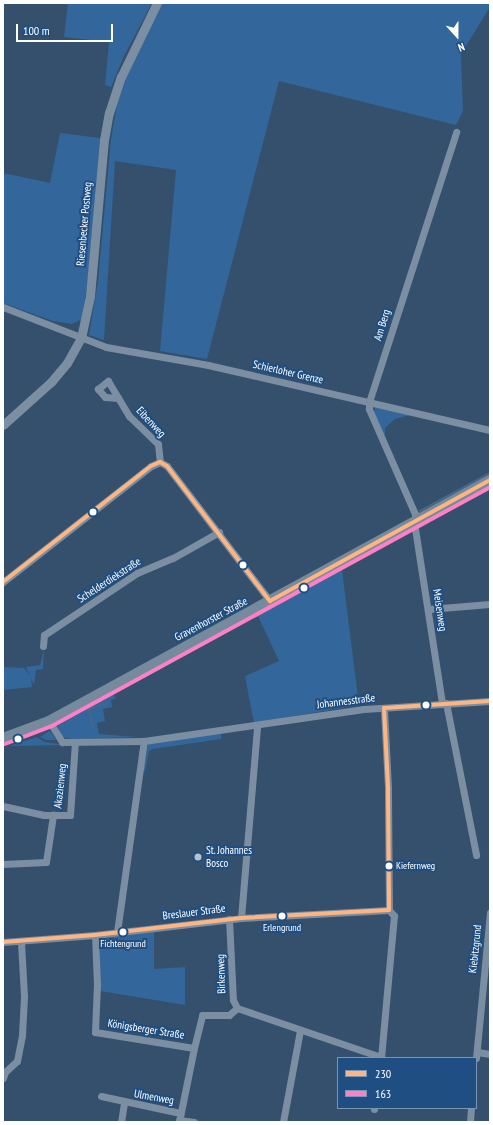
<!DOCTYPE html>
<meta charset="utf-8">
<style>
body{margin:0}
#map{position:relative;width:493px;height:1125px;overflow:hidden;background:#35506c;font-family:"PT Sans Narrow",sans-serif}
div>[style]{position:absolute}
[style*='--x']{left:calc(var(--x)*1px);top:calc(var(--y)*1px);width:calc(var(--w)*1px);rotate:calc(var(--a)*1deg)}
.green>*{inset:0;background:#33669a}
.stream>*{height:2px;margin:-1px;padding:0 1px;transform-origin:1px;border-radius:1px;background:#45688c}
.minor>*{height:7px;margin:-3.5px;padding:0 3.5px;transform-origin:3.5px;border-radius:3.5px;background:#7b8ea2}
.tertiary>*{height:9px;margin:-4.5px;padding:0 4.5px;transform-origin:4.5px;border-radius:4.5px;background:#7b8ea2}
.secondary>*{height:10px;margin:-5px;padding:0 5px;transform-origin:5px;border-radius:5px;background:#768a9e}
.bus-1>*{height:4px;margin:-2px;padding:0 2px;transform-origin:2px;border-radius:2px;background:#ffb580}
.bus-2>*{height:4px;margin:-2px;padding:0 2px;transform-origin:2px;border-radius:2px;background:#ff80c5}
.dots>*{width:11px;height:11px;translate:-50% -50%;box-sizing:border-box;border:2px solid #1f4f82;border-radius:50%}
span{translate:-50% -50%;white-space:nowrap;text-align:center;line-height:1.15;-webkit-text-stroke:4px #1f4f82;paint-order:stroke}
.bus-label{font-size:10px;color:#fff}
.left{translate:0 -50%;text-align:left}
.street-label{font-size:11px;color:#fff}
.poi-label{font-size:11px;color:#fff}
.frame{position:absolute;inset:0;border:4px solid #fff;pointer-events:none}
.legend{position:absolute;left:337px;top:1057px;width:140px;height:52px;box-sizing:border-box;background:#1f4f82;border:1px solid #7995b4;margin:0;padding:5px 7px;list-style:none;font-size:12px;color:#fff}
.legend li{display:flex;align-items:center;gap:8px;height:20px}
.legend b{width:20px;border:1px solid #7995b4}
.north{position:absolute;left:437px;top:16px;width:40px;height:40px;-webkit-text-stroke:3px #1f4f82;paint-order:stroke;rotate:159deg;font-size:11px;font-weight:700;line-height:16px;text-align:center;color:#fff}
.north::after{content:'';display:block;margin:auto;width:14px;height:18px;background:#fff;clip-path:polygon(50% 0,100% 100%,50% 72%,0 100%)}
.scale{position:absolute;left:16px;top:24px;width:97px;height:18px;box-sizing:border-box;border:2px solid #fff;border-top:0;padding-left:5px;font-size:12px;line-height:14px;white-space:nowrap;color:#fff;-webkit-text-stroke:3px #1f4f82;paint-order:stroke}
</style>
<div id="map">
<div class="green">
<div style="clip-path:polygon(68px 3px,152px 3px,124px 56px,111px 87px,105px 85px,109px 42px,64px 37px)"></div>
<div style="clip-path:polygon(161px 3px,490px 3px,490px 7px,461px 54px,463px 111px,456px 125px,279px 81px,207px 359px,160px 351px,176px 170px,115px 161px,104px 340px,89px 335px,98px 282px,111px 139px,120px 88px)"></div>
<div style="clip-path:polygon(60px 133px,100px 138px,88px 279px,82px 319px,72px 324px,53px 321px,3px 303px,3px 173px,50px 183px)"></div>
<div style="clip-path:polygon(375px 408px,378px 408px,410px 415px,395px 419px,385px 428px,385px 438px,374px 412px)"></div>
<div style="clip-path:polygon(342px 570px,359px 705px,254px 723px,245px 676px,279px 661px,258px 616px)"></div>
<div style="clip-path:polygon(44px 649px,43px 669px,36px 670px,34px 685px,26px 667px,40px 665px)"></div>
<div style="clip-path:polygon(4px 667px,24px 668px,31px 677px,32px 687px,3px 690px)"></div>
<div style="clip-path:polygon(124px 688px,113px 694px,116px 698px,111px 700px,112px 707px,103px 709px,105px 721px,97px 723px,99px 734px,138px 737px,74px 739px,62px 737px,57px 726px)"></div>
<div style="clip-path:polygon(49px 731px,52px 733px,56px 740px,46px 740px,40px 737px)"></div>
<div style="clip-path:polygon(221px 733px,221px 739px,153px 749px,149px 751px,145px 771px,143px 772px,148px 743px)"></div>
<div style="clip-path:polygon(37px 737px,44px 742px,67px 745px,9px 746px)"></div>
<div style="clip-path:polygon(154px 932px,154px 969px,185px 967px,185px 1005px,100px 991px,100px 939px)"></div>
</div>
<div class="stream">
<div style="--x:420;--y:511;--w:80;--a:-28.5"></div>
<div style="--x:93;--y:727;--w:18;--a:-103"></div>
<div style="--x:89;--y:709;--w:19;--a:-18"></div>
</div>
<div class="minor">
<div style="--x:3;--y:307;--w:110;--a:21.2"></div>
<div style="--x:106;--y:347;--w:104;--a:10"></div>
<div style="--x:208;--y:365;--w:289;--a:13"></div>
<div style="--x:118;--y:398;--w:13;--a:-176"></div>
<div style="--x:105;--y:397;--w:11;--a:-131"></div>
<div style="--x:98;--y:389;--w:13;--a:-39"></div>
<div style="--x:108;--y:381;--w:41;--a:59"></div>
<div style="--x:129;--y:416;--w:40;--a:44"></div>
<div style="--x:158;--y:444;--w:18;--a:84"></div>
<div style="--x:3;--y:582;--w:188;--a:-38.1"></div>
<div style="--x:151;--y:466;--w:10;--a:-24"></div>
<div style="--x:160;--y:462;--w:8;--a:30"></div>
<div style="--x:167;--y:466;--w:170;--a:52.7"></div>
<div style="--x:429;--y:609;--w:61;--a:-4.7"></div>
<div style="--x:43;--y:646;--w:11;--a:-85"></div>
<div style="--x:44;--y:635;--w:112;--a:-33.7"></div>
<div style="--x:137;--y:573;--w:39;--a:-23"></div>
<div style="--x:173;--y:558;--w:53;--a:-29.5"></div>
<div style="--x:442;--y:703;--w:177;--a:-98.8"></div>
<div style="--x:415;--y:528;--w:14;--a:-90"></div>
<div style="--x:415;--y:514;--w:115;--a:-113.7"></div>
<div style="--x:369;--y:409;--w:7;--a:-90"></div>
<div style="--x:369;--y:402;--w:284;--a:-72.1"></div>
<div style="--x:446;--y:703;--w:155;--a:78.8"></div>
<div style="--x:49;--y:721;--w:25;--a:58"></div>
<div style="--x:62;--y:742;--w:82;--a:-0.7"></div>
<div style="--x:144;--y:741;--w:222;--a:-8.3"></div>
<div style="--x:364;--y:709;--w:126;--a:-3.6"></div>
<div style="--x:3;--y:806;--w:42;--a:12.4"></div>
<div style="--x:44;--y:815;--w:26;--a:0"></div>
<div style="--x:70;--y:815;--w:73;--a:-86.1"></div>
<div style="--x:3;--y:864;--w:43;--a:-2.7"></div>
<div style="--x:46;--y:862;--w:48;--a:-81.5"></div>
<div style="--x:241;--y:918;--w:193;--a:-85.2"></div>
<div style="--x:229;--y:919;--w:81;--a:87.2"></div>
<div style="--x:233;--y:1000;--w:9;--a:63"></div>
<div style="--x:237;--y:1008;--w:152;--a:18.8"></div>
<div style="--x:117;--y:932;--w:193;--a:-82"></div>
<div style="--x:95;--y:935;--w:49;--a:87.7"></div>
<div style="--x:97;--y:984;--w:48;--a:92.4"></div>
<div style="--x:95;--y:1032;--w:100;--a:9.2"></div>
<div style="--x:194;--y:1048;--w:76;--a:101.5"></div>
<div style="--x:3;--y:942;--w:92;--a:-4.4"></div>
<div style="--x:95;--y:935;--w:147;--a:-6.6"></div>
<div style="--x:241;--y:918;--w:148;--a:-3.1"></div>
<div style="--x:194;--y:1048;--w:34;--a:-76"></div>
<div style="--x:202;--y:1015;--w:27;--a:0"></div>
<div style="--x:229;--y:1015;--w:11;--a:-41"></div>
<div style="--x:477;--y:1052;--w:13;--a:9"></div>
<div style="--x:381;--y:1058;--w:143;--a:-84.8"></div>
<div style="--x:394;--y:916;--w:8;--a:-130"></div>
<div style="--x:389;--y:910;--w:122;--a:-90.5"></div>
<div style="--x:388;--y:788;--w:80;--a:-92.9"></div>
<div style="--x:476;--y:1058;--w:146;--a:-84.5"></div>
<div style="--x:3;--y:1078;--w:6;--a:-72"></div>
<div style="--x:5;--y:1072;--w:16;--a:-43"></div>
<div style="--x:17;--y:1061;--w:26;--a:-79"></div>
<div style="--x:22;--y:1035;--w:39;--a:-87"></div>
<div style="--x:24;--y:996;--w:54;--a:-93.2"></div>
<div style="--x:101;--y:1096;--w:81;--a:12.1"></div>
<div style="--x:374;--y:1109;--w:1;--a:-90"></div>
<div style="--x:179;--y:1120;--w:15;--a:8"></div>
<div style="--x:121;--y:1122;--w:19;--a:-81"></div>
<div style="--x:283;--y:1122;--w:94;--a:-79.5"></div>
<div style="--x:470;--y:1122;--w:14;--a:-86"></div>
</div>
<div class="tertiary">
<div style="--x:3;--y:425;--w:64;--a:-41.9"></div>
<div style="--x:51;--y:382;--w:25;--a:-50"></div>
<div style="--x:67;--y:363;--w:29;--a:-61"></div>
<div style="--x:81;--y:338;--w:43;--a:-77.9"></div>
<div style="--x:90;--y:296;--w:157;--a:-84.9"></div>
<div style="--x:104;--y:140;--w:27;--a:-80"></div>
<div style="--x:109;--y:113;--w:38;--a:-72"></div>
<div style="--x:121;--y:77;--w:82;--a:-64.1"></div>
</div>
<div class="secondary">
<div style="--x:3;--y:738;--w:49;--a:-20.3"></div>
<div style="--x:49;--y:721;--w:503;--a:-28.66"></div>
</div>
<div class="bus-1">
<div style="--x:3;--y:582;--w:188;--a:-38.1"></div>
<div style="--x:151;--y:466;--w:10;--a:-24"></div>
<div style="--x:160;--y:462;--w:8;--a:30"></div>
<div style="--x:167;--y:466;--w:170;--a:52.7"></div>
<div style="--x:270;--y:601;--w:251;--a:-28.8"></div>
<div style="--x:384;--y:708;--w:80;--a:87.1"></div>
<div style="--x:388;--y:788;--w:122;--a:89.5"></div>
<div style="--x:384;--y:708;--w:106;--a:-3.8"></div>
<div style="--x:3;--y:942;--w:92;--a:-4.4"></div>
<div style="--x:95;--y:935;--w:147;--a:-6.6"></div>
<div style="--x:241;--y:918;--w:148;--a:-3.1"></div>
</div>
<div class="bus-2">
<div style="--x:5;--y:744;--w:50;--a:-21"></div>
<div style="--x:52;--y:726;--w:499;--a:-28.6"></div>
</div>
<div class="dots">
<div style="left:93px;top:512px;background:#fff"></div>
<div style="left:243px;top:565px;background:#fff"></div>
<div style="left:304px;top:588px;background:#fff"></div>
<div style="left:426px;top:705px;background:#fff"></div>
<div style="left:18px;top:739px;background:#fff"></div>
<div style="left:198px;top:857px;background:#b8c2cc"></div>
<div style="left:389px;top:866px;background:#fff"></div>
<div style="left:282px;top:916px;background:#fff"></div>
<div style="left:123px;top:932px;background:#fff"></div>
</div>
<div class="bus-label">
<span class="left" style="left:396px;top:866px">Kiefernweg</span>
<span style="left:282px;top:928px">Erlengrund</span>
<span style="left:123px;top:944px">Fichtengrund</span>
</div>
<div class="street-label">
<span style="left:84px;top:224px;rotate:-85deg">Riesenbecker Postweg</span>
<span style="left:382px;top:325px;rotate:-73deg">Am Berg</span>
<span style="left:288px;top:372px;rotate:13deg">Schierloher Grenze</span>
<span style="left:151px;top:422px;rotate:47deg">Eibenweg</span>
<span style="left:109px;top:580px;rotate:-33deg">Schelderdiekstraße</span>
<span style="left:440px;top:610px;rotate:81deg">Meisenweg</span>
<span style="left:211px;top:619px;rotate:-28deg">Gravenhorster Straße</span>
<span style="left:346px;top:701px;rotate:-7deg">Johannesstraße</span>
<span style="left:60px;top:786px;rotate:-84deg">Akazienweg</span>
<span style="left:194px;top:912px;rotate:-7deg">Breslauer Straße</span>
<span style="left:475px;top:949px;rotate:-84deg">Kiebitzgrund</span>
<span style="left:221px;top:974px;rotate:-92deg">Birkenweg</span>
<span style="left:146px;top:1029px;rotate:9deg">Königsberger Straße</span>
<span style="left:154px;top:1097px;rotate:10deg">Ulmenweg</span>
</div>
<div class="poi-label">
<span class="left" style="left:206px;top:857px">St. Johannes<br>Bosco</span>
</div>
<div class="frame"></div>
<ul class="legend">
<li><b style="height:5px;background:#ffb580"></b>230</li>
<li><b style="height:5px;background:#ff80c5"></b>163</li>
</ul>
<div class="north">N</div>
<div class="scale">100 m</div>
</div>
